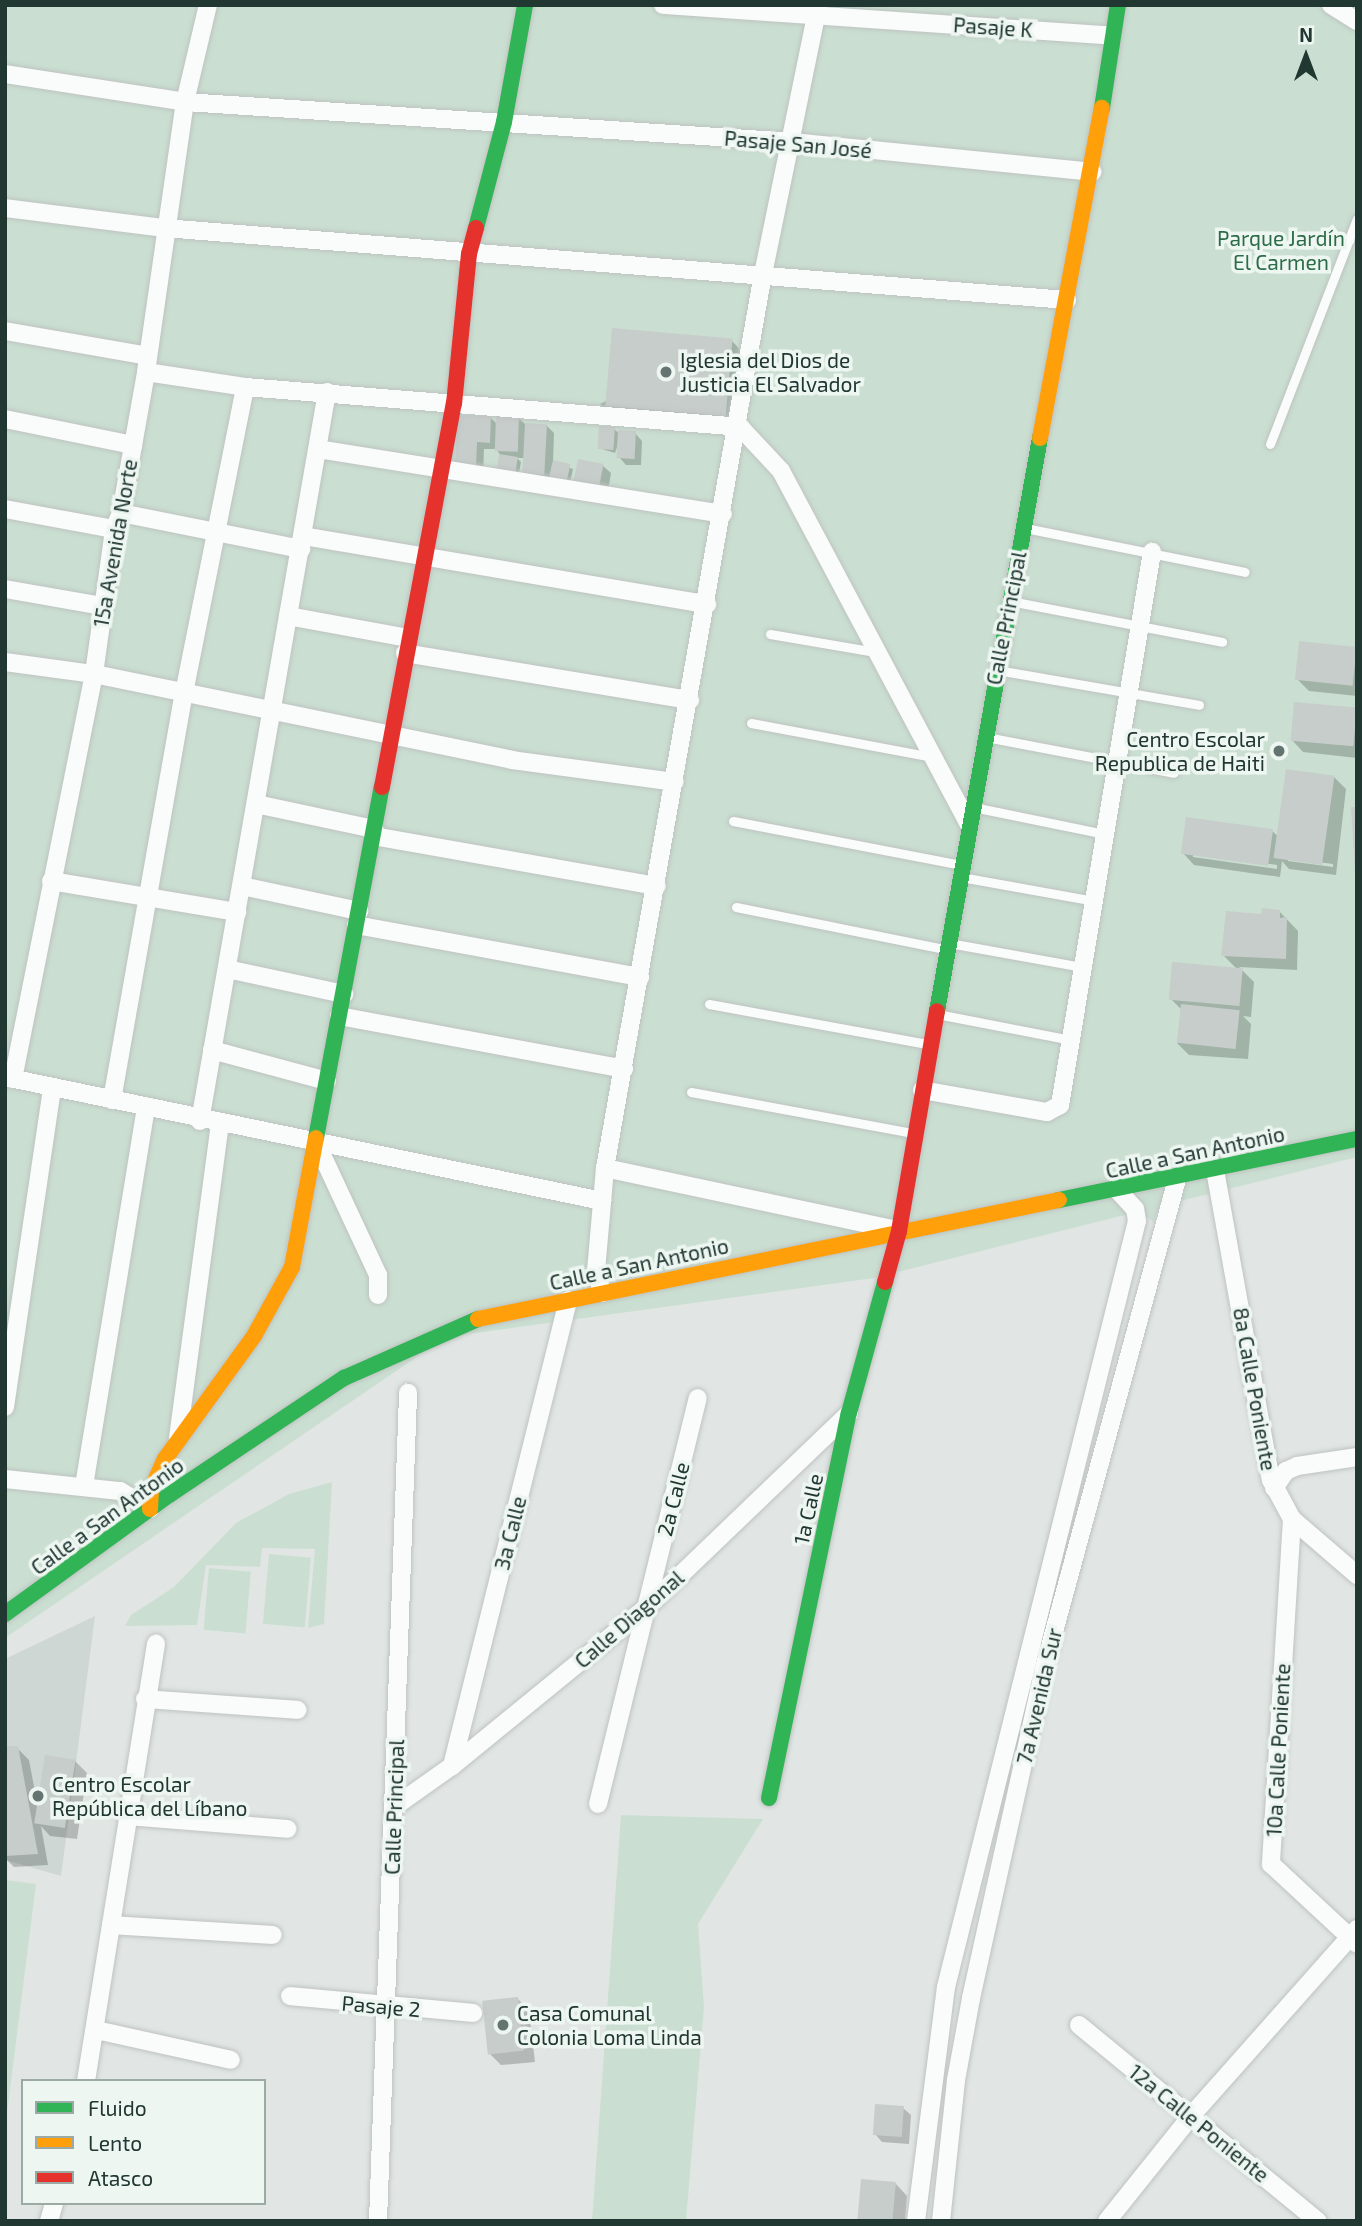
<!DOCTYPE html>
<meta charset="utf-8">
<style>
body{margin:0}
#map{position:relative;width:1362px;height:2226px;overflow:hidden;background:#e1e6e4;font-family:"Exo 2",sans-serif}
div>[style]{position:absolute}
[style*='--x']{left:calc(var(--x)*1px);top:calc(var(--y)*1px);width:calc(var(--w)*1px);rotate:calc(var(--a)*1deg)}
.built>*{inset:0;background:#ced7d4}
.green>*{inset:0;background:#cadfd1;transform-origin:0 0}
.shadow>*{inset:0;background:#0003}
.building>*{inset:0;background:#c7cdcb;transform-origin:0 0}
.roads{filter:drop-shadow(0 0 2px #bec3c1) drop-shadow(0 0 2px #bec3c1)}
.lane>*{height:9px;margin:-4.5px;padding:0 4.5px;transform-origin:4.5px;border-radius:4.5px;background:#fafbfb}
.street>*{height:18px;margin:-9px;padding:0 9px;transform-origin:9px;border-radius:9px;background:#fafbfb}
.fast>*{height:16px;margin:-8px;padding:0 8px;transform-origin:8px;border-radius:8px;background:#30b455}
.slow>*{height:16px;margin:-8px;padding:0 8px;transform-origin:8px;border-radius:8px;background:#ff9f0a}
.jam>*{height:16px;margin:-8px;padding:0 8px;transform-origin:8px;border-radius:8px;background:#e5322d}
.dots>*{width:19px;height:19px;translate:-50% -50%;box-sizing:border-box;border:4px solid #eef6f2;border-radius:50%}
span{translate:-50% -50%;white-space:nowrap;text-align:center;line-height:1.15;-webkit-text-stroke:7px #eef6f2;paint-order:stroke}
.street-label{font-size:21px;color:#203732}
.park-label{font-size:21px;color:#2c6c47}
.poi-label{font-size:21px;color:#203732}
.left{translate:0 -50%;text-align:left}
.right{translate:-100% -50%;text-align:right}
.frame{position:absolute;inset:0;border:7px solid #203732;pointer-events:none}
.legend{position:absolute;left:21px;top:2079px;width:245px;height:126px;box-sizing:border-box;background:#eef6f2;border:2px solid #9caaa5;margin:0;padding:9px 12px;list-style:none;font-size:21px;color:#203732}
.legend li{display:flex;align-items:center;gap:14px;height:35px}
.legend b{width:35px;border:2px solid #9caaa5}
.north{position:absolute;left:1271px;top:21px;width:70px;height:70px;-webkit-text-stroke:5px #eef6f2;paint-order:stroke;rotate:0deg;font-size:19px;font-weight:700;line-height:28px;text-align:center;color:#203732}
.north::after{content:'';display:block;margin:auto;width:24px;height:32px;background:#203732;clip-path:polygon(50% 0,100% 100%,50% 72%,0 100%)}
</style>
<div id="map">
<div class="built">
<div style="clip-path:polygon(95px 1616px,80px 1732px,61px 1876px,5px 1860px,5px 1659px)"></div>
</div>
<div class="green">
<div style="clip-path:polygon(5px 5px,1357px 5px,1357px 1157px,1160px 1206px,1153px 1222px,1141px 1211px,874px 1278px,446px 1337px,5px 1638px)"></div>
<div style="clip-path:polygon(332px 1482px,324px 1624px,308px 1628px,315px 1549px,262px 1548px,260px 1567px,206px 1565px,197px 1625px,125px 1626px,131px 1615px,174px 1587px,236px 1523px,289px 1494px)"></div>
<div style="left:269px;top:1554px;width:42px;height:70px;rotate:5deg"></div>
<div style="left:209px;top:1568px;width:42px;height:62px;rotate:5deg"></div>
<div style="clip-path:polygon(621px 1815px,763px 1819px,698px 1924px,704px 2007px,686px 2221px,592px 2221px)"></div>
<div style="clip-path:polygon(5px 1880px,36px 1884px,5px 2129px)"></div>
</div>
<div class="shadow">
<div style="clip-path:polygon(732px 341px,747px 357px,734px 429px,616px 420px,600px 404px)"></div>
<div style="clip-path:polygon(490px 417px,498px 425px,519px 418px,525px 424px,546px 425px,554px 433px,553px 462px,573px 469px,569px 487px,533px 481px,526px 458px,517px 458px,521px 462px,518px 479px,496px 449px,484px 449px,483px 475px,457px 467px)"></div>
<div style="clip-path:polygon(614px 429px,620px 434px,635px 433px,642px 441px,641px 465px,626px 465px,619px 457px,619px 441px,615px 453px,598px 448px)"></div>
<div style="clip-path:polygon(603px 466px,611px 473px,607px 497px,583px 493px)"></div>
<div style="clip-path:polygon(1357px 649px,1357px 696px,1309px 691px,1297px 679px)"></div>
<div style="clip-path:polygon(1357px 710px,1357px 758px,1303px 752px,1292px 740px)"></div>
<div style="clip-path:polygon(evenodd,1334px 777px,1346px 789px,1336px 875px,1289px 869px,1282px 861px,1280px 877px,1194px 865px,1183px 853px,1272px 831px,1280px 838px,1334px 777px,1193px 854px,1277px 865px,1277px 869px,1193px 857px,1193px 854px,1334px 777px,1288px 858px,1333px 864px,1333px 867px,1288px 861px,1288px 858px)"></div>
<div style="clip-path:polygon(1279px 911px,1298px 931px,1297px 970px,1239px 967px,1254px 982px,1251px 1017px,1243px 1016px,1251px 1024px,1248px 1059px,1189px 1055px,1177px 1043px,1182px 1010px,1171px 999px,1237px 969px,1223px 955px,1262px 916px)"></div>
<div style="clip-path:polygon(5px 1748px,17px 1748px,29px 1760px,39px 1813px,75px 1761px,87px 1773px,77px 1839px,50px 1836px,41px 1826px,48px 1865px,14px 1867px,5px 1858px)"></div>
<div style="clip-path:polygon(518px 1999px,529px 2011px,535px 2062px,501px 2065px,489px 2053px)"></div>
<div style="clip-path:polygon(903px 2108px,911px 2115px,909px 2144px,882px 2142px,875px 2134px)"></div>
<div style="clip-path:polygon(896px 2184px,907px 2196px,905px 2221px,859px 2221px)"></div>
</div>
<div class="building">
<div style="left:612px;top:328px;width:121px;height:78px;rotate:5deg"></div>
<div style="clip-path:polygon(457px 415px,491px 416px,490px 443px,477px 442px,476px 468px,455px 468px)"></div>
<div style="left:496px;top:416px;width:23px;height:35px;rotate:2deg"></div>
<div style="left:525px;top:423px;width:22px;height:51px;rotate:3deg"></div>
<div style="left:599px;top:426px;width:16px;height:23px;rotate:4deg"></div>
<div style="left:618px;top:430px;width:18px;height:28px;rotate:3deg"></div>
<div style="left:499px;top:454px;width:19px;height:19px;rotate:9deg"></div>
<div style="left:578px;top:459px;width:26px;height:27px;rotate:11deg"></div>
<div style="left:553px;top:460px;width:18px;height:21px;rotate:13deg"></div>
<div style="left:1299px;top:641px;width:58px;height:39px;rotate:6deg"></div>
<div style="left:1294px;top:702px;width:63px;height:39px;rotate:5deg"></div>
<div style="left:1286px;top:769px;width:49px;height:90px;rotate:8deg"></div>
<div style="clip-path:polygon(1351px 807px,1357px 807px,1357px 872px,1355px 872px)"></div>
<div style="left:1186px;top:817px;width:88px;height:37px;rotate:8deg"></div>
<div style="clip-path:polygon(1262px 908px,1280px 910px,1280px 918px,1287px 917px,1286px 959px,1221px 956px,1226px 911px,1261px 914px)"></div>
<div style="left:1172px;top:962px;width:71px;height:38px;rotate:5deg"></div>
<div style="left:1181px;top:1004px;width:59px;height:39px;rotate:6deg"></div>
<div style="clip-path:polygon(5px 1746px,18px 1746px,38px 1854px,5px 1856px)"></div>
<div style="left:45px;top:1755px;width:31px;height:69px;rotate:9deg"></div>
<div style="left:518px;top:1997px;width:54px;height:36px;rotate:84deg"></div>
<div style="left:875px;top:2104px;width:29px;height:31px;rotate:4deg"></div>
<div style="left:861px;top:2179px;width:35px;height:42px;rotate:5deg"></div>
</div>
<div class="roads">
<div class="lane">
<div style="--x:1329;--y:235;--w:21;--a:14"></div>
<div style="--x:1270;--y:444;--w:241;--a:-68.9"></div>
<div style="--x:1025;--y:528;--w:224;--a:11.3"></div>
<div style="--x:1010;--y:601;--w:216;--a:10.9"></div>
<div style="--x:770;--y:634;--w:107;--a:9.7"></div>
<div style="--x:997;--y:670;--w:205;--a:9.8"></div>
<div style="--x:751;--y:723;--w:184;--a:10.6"></div>
<div style="--x:986;--y:737;--w:191;--a:10.8"></div>
<div style="--x:973;--y:807;--w:135;--a:11.6"></div>
<div style="--x:733;--y:821;--w:232;--a:10.9"></div>
<div style="--x:961;--y:877;--w:135;--a:10.2"></div>
<div style="--x:736;--y:907;--w:213;--a:11.4"></div>
<div style="--x:949;--y:943;--w:136;--a:10.2"></div>
<div style="--x:709;--y:1004;--w:223;--a:10.4"></div>
<div style="--x:937;--y:1014;--w:136;--a:11"></div>
<div style="--x:691;--y:1092;--w:226;--a:10.5"></div>
</div>
<div class="street">
<div style="--x:663;--y:5;--w:450;--a:3.9"></div>
<div style="--x:1331;--y:5;--w:31;--a:32"></div>
<div style="--x:5;--y:74;--w:182;--a:8.8"></div>
<div style="--x:185;--y:102;--w:609;--a:3.76"></div>
<div style="--x:793;--y:142;--w:301;--a:5.7"></div>
<div style="--x:5;--y:208;--w:160;--a:7.2"></div>
<div style="--x:164;--y:228;--w:906;--a:4.56"></div>
<div style="--x:5;--y:331;--w:145;--a:9.9"></div>
<div style="--x:146;--y:372;--w:100;--a:8.6"></div>
<div style="--x:245;--y:387;--w:497;--a:4.6"></div>
<div style="--x:740;--y:427;--w:60;--a:47"></div>
<div style="--x:781;--y:471;--w:399;--a:62"></div>
<div style="--x:5;--y:419;--w:131;--a:11.5"></div>
<div style="--x:318;--y:449;--w:410;--a:9.1"></div>
<div style="--x:5;--y:509;--w:111;--a:10.4"></div>
<div style="--x:121;--y:513;--w:184;--a:11.3"></div>
<div style="--x:303;--y:536;--w:410;--a:9.6"></div>
<div style="--x:5;--y:589;--w:98;--a:9.9"></div>
<div style="--x:288;--y:616;--w:122;--a:10.4"></div>
<div style="--x:405;--y:653;--w:289;--a:9.4"></div>
<div style="--x:5;--y:662;--w:90;--a:7.7"></div>
<div style="--x:94;--y:674;--w:427;--a:11.6"></div>
<div style="--x:512;--y:760;--w:164;--a:7.7"></div>
<div style="--x:256;--y:804;--w:121;--a:12"></div>
<div style="--x:373;--y:836;--w:288;--a:10"></div>
<div style="--x:51;--y:881;--w:189;--a:9.5"></div>
<div style="--x:242;--y:886;--w:120;--a:12.1"></div>
<div style="--x:356;--y:925;--w:289;--a:10.4"></div>
<div style="--x:227;--y:969;--w:120;--a:12.1"></div>
<div style="--x:339;--y:1016;--w:290;--a:10.5"></div>
<div style="--x:212;--y:1050;--w:119;--a:15.1"></div>
<div style="--x:5;--y:1077;--w:610;--a:11.73"></div>
<div style="--x:13;--y:1079;--w:413;--a:-78.7"></div>
<div style="--x:94;--y:674;--w:146;--a:-82.1"></div>
<div style="--x:114;--y:529;--w:17;--a:-66"></div>
<div style="--x:121;--y:513;--w:143;--a:-79.9"></div>
<div style="--x:146;--y:372;--w:273;--a:-81.8"></div>
<div style="--x:185;--y:102;--w:100;--a:-76.7"></div>
<div style="--x:922;--y:1090;--w:127;--a:10"></div>
<div style="--x:1047;--y:1112;--w:15;--a:-28"></div>
<div style="--x:1060;--y:1105;--w:561;--a:-80.55"></div>
<div style="--x:112;--y:1100;--w:413;--a:-80"></div>
<div style="--x:184;--y:693;--w:312;--a:-78.7"></div>
<div style="--x:200;--y:1121;--w:740;--a:-80.12"></div>
<div style="--x:316;--y:1142;--w:147;--a:65"></div>
<div style="--x:378;--y:1275;--w:20;--a:90"></div>
<div style="--x:605;--y:1168;--w:298;--a:12"></div>
<div style="--x:1215;--y:1170;--w:315;--a:79.8"></div>
<div style="--x:1271;--y:1480;--w:44;--a:61.7"></div>
<div style="--x:1292;--y:1519;--w:86;--a:40.7"></div>
<div style="--x:602;--y:1293;--w:23;--a:-105"></div>
<div style="--x:596;--y:1271;--w:103;--a:-85"></div>
<div style="--x:605;--y:1168;--w:903;--a:-79.98"></div>
<div style="--x:762;--y:279;--w:280;--a:-78.4"></div>
<div style="--x:5;--y:1407;--w:321;--a:-81.6"></div>
<div style="--x:178;--y:1438;--w:317;--a:-82.4"></div>
<div style="--x:5;--y:1479;--w:116;--a:6"></div>
<div style="--x:120;--y:1491;--w:35;--a:31"></div>
<div style="--x:84;--y:1486;--w:383;--a:-80.7"></div>
<div style="--x:1274;--y:1488;--w:21;--a:-55"></div>
<div style="--x:1286;--y:1471;--w:12;--a:-24"></div>
<div style="--x:1297;--y:1466;--w:61;--a:-8.5"></div>
<div style="--x:1292;--y:1519;--w:346;--a:93.5"></div>
<div style="--x:1271;--y:1864;--w:117;--a:42.9"></div>
<div style="--x:145;--y:1699;--w:153;--a:4.1"></div>
<div style="--x:452;--y:1766;--w:480;--a:-76"></div>
<div style="--x:598;--y:1804;--w:418;--a:-76.2"></div>
<div style="--x:394;--y:1807;--w:71;--a:-35.3"></div>
<div style="--x:452;--y:1766;--w:252;--a:-39.2"></div>
<div style="--x:647;--y:1607;--w:280;--a:-43.8"></div>
<div style="--x:127;--y:1816;--w:161;--a:4.6"></div>
<div style="--x:111;--y:1925;--w:162;--a:3.5"></div>
<div style="--x:290;--y:1996;--w:184;--a:5.3"></div>
<div style="--x:1079;--y:2025;--w:309;--a:39.4"></div>
<div style="--x:96;--y:2030;--w:138;--a:12.5"></div>
<div style="--x:86;--y:2081;--w:443;--a:-80.9"></div>
<div style="--x:49;--y:2221;--w:19;--a:-74"></div>
<div style="--x:378;--y:2221;--w:829;--a:-87.92"></div>
<div style="--x:916;--y:2221;--w:236;--a:-82.7"></div>
<div style="--x:946;--y:1987;--w:789;--a:-76"></div>
<div style="--x:1137;--y:1221;--w:12;--a:-99"></div>
<div style="--x:1135;--y:1209;--w:26;--a:-133"></div>
<div style="--x:941;--y:2221;--w:142;--a:-83.9"></div>
<div style="--x:956;--y:2080;--w:83;--a:-79.6"></div>
<div style="--x:971;--y:1998;--w:341;--a:-77.5"></div>
<div style="--x:1045;--y:1665;--w:504;--a:-74.8"></div>
<div style="--x:1107;--y:2221;--w:134;--a:-51.3"></div>
<div style="--x:1191;--y:2116;--w:250;--a:-48.4"></div>
</div>
<div class="fast">
<div style="--x:1102;--y:108;--w:104;--a:-81.2"></div>
<div style="--x:476;--y:228;--w:110;--a:-75.2"></div>
<div style="--x:504;--y:122;--w:119;--a:-79.8"></div>
<div style="--x:937;--y:1011;--w:582;--a:-79.81"></div>
<div style="--x:316;--y:1138;--w:357;--a:-79.4"></div>
<div style="--x:1059;--y:1200;--w:304;--a:-11.6"></div>
<div style="--x:5;--y:1614;--w:203;--a:-36"></div>
<div style="--x:169;--y:1495;--w:211;--a:-33.8"></div>
<div style="--x:344;--y:1378;--w:146;--a:-23.8"></div>
<div style="--x:769;--y:1798;--w:393;--a:-78.3"></div>
<div style="--x:849;--y:1413;--w:136;--a:-74.6"></div>
</div>
<div class="slow">
<div style="--x:1040;--y:438;--w:336;--a:-79.4"></div>
<div style="--x:478;--y:1319;--w:593;--a:-11.58"></div>
<div style="--x:150;--y:1509;--w:19;--a:-87"></div>
<div style="--x:151;--y:1490;--w:34;--a:-66"></div>
<div style="--x:165;--y:1459;--w:152;--a:-54.1"></div>
<div style="--x:254;--y:1336;--w:79;--a:-61.2"></div>
<div style="--x:292;--y:1267;--w:131;--a:-79.5"></div>
</div>
<div class="jam">
<div style="--x:382;--y:787;--w:390;--a:-79.4"></div>
<div style="--x:454;--y:404;--w:151;--a:-84.3"></div>
<div style="--x:469;--y:254;--w:27;--a:-75"></div>
<div style="--x:885;--y:1282;--w:53;--a:-74.6"></div>
<div style="--x:899;--y:1231;--w:223;--a:-80.2"></div>
</div>
</div>
<div class="dots">
<div style="left:666px;top:372px;background:#647470"></div>
<div style="left:1279px;top:751px;background:#647470"></div>
<div style="left:38px;top:1796px;background:#647470"></div>
<div style="left:503px;top:2025px;background:#647470"></div>
</div>
<div class="street-label">
<span style="left:993px;top:27px;rotate:4deg">Pasaje K</span>
<span style="left:798px;top:144px;rotate:5deg">Pasaje San José</span>
<span style="left:115px;top:543px;rotate:-80deg">15a Avenida Norte</span>
<span style="left:1006px;top:618px;rotate:-79deg">Calle Principal</span>
<span style="left:1195px;top:1152px;rotate:-12deg">Calle a San Antonio</span>
<span style="left:639px;top:1264px;rotate:-12deg">Calle a San Antonio</span>
<span style="left:1255px;top:1389px;rotate:80deg">8a Calle Poniente</span>
<span style="left:673px;top:1499px;rotate:-76deg">2a Calle</span>
<span style="left:808px;top:1509px;rotate:-78deg">1a Calle</span>
<span style="left:107px;top:1516px;rotate:-36deg">Calle a San Antonio</span>
<span style="left:510px;top:1533px;rotate:-76deg">3a Calle</span>
<span style="left:629px;top:1619px;rotate:-41deg">Calle Diagonal</span>
<span style="left:1039px;top:1696px;rotate:-77deg">7a Avenida Sur</span>
<span style="left:1278px;top:1750px;rotate:-87deg">10a Calle Poniente</span>
<span style="left:394px;top:1807px;rotate:-88deg">Calle Principal</span>
<span style="left:381px;top:2006px;rotate:5deg">Pasaje 2</span>
<span style="left:1199px;top:2123px;rotate:39deg">12a Calle Poniente</span>
</div>
<div class="park-label">
<span style="left:1281px;top:250px">Parque Jardín<br>El Carmen</span>
</div>
<div class="poi-label">
<span class="left" style="left:680px;top:372px">Iglesia del Dios de<br>Justicia El Salvador</span>
<span class="right" style="left:1265px;top:751px">Centro Escolar<br>Republica de Haiti</span>
<span class="left" style="left:52px;top:1796px">Centro Escolar<br>República del Líbano</span>
<span class="left" style="left:517px;top:2025px">Casa Comunal<br>Colonia Loma Linda</span>
</div>
<div class="frame"></div>
<ul class="legend">
<li><b style="height:9px;background:#30b455"></b>Fluido</li>
<li><b style="height:9px;background:#ff9f0a"></b>Lento</li>
<li><b style="height:9px;background:#e5322d"></b>Atasco</li>
</ul>
<div class="north">N</div>
</div>
